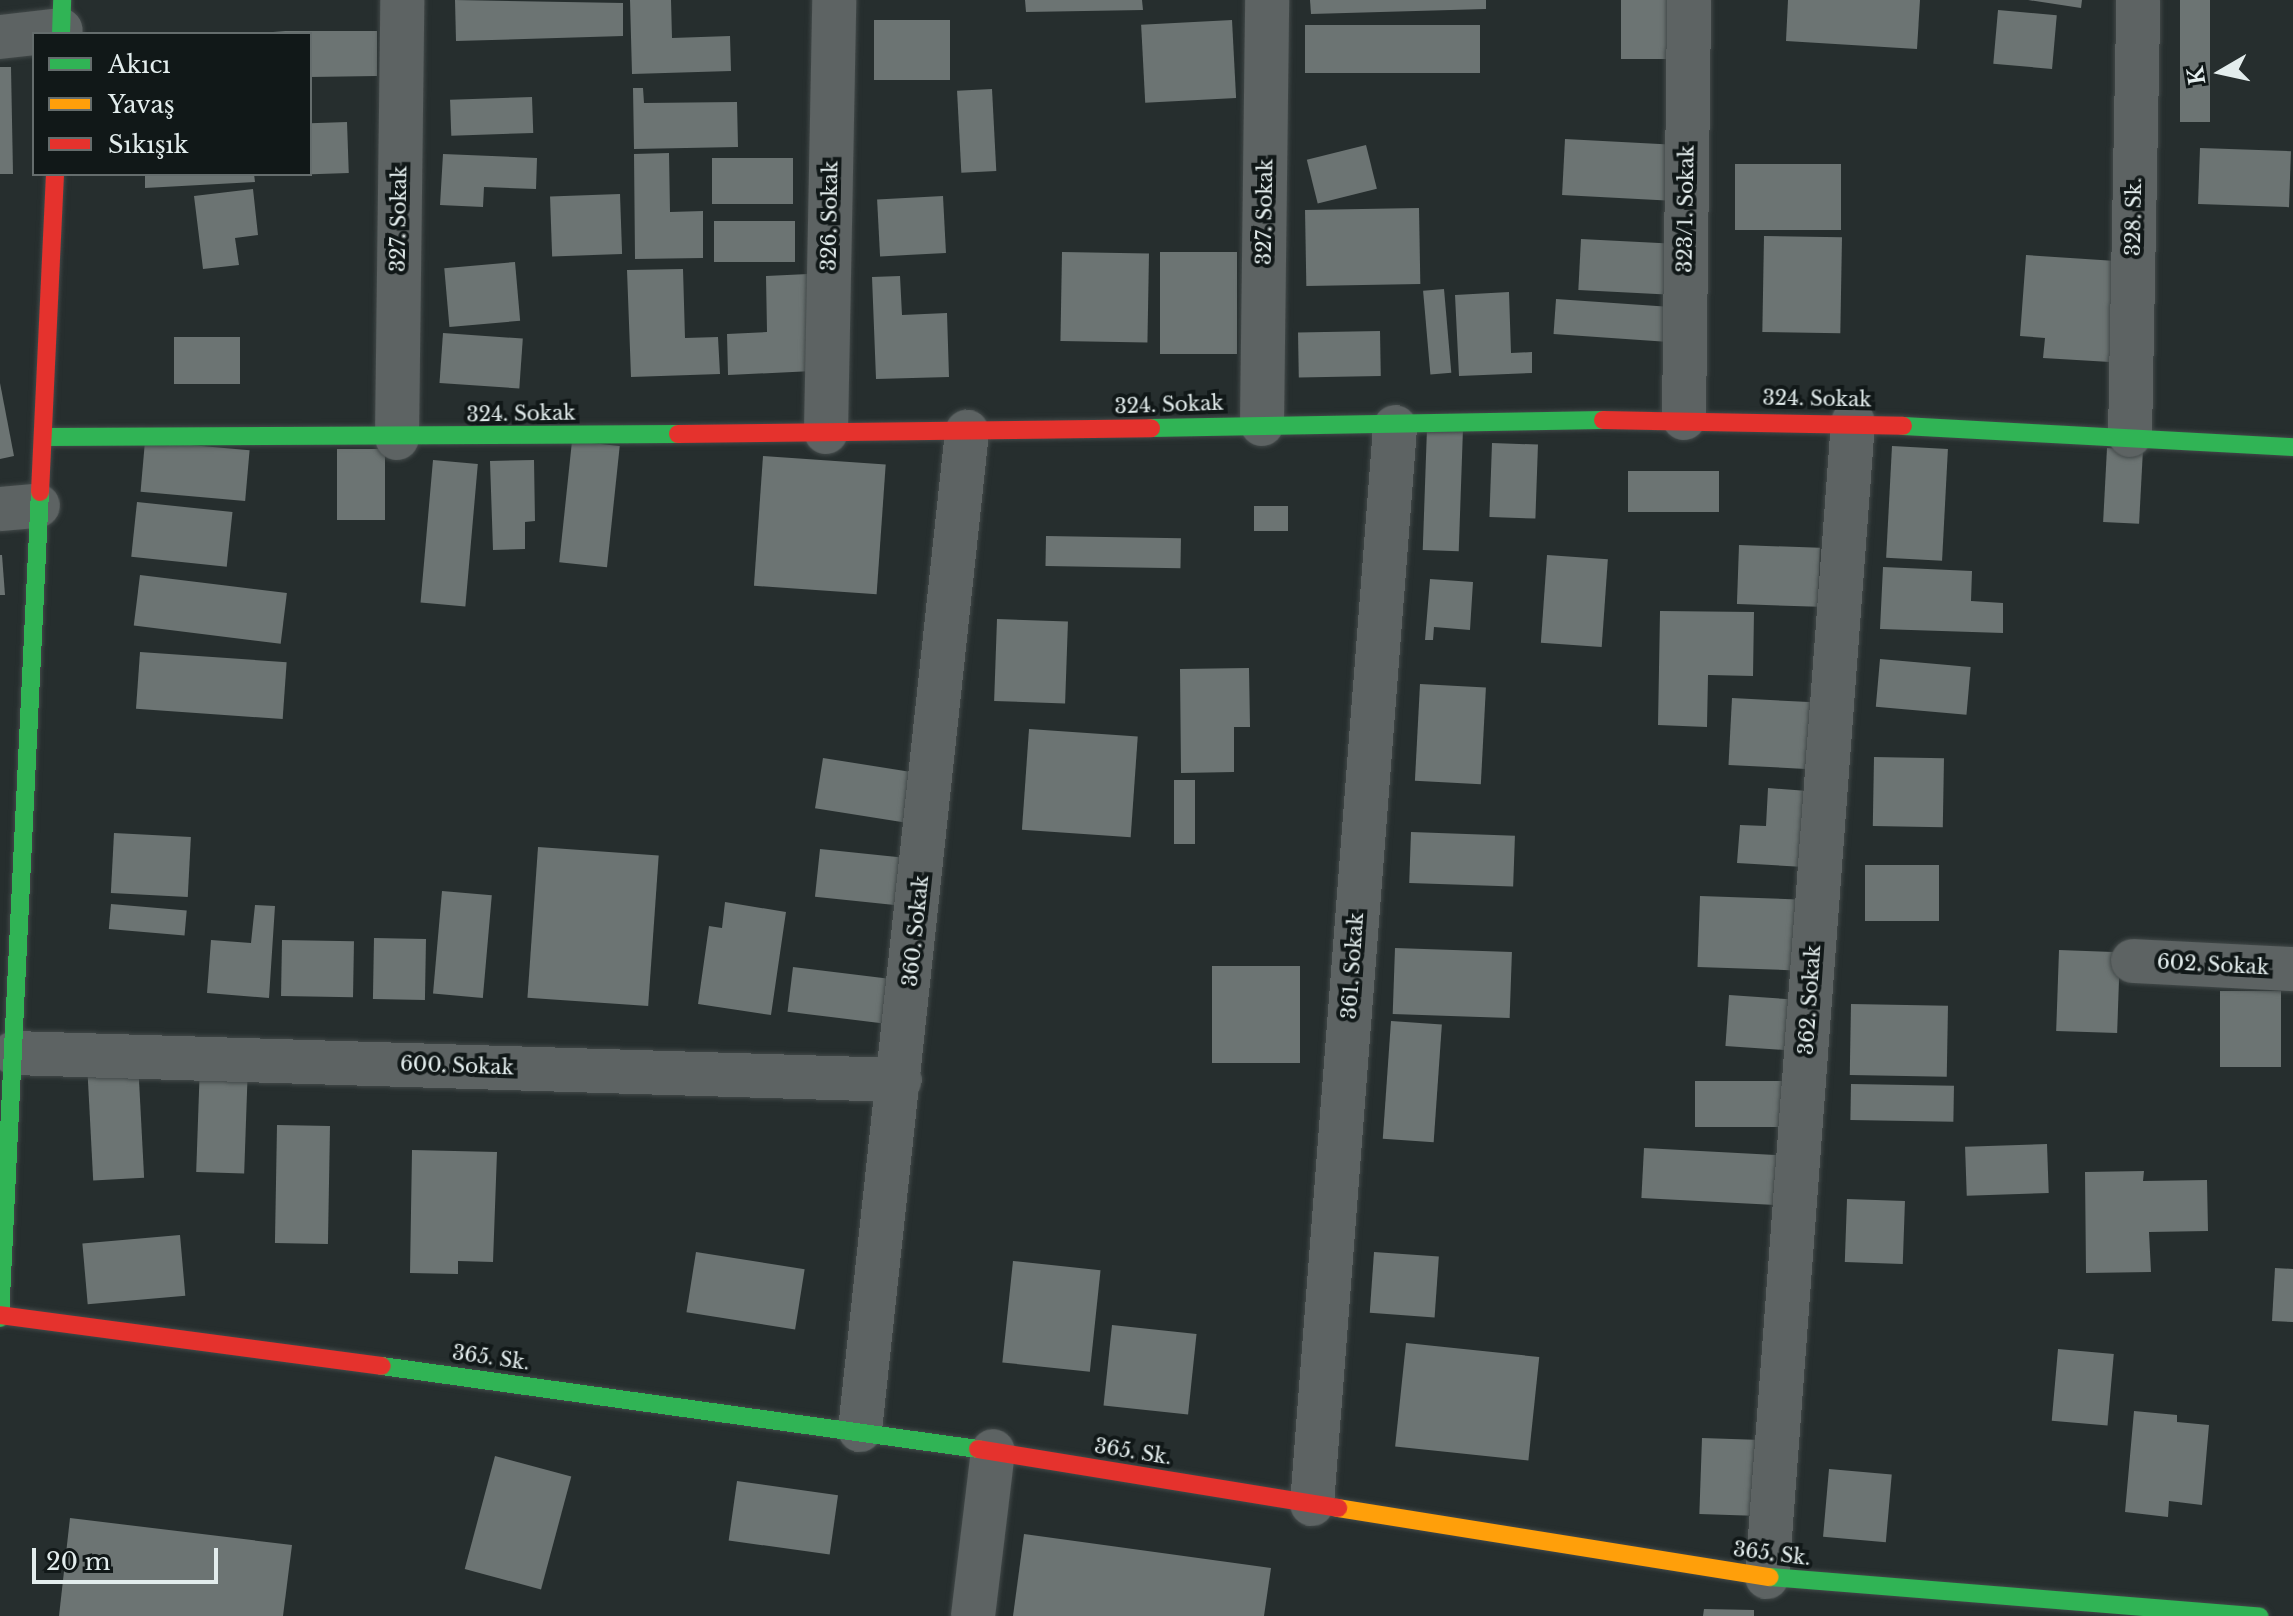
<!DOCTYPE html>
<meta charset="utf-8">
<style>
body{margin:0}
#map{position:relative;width:2293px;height:1616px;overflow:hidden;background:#262e2e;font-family:"Libre Baskerville",serif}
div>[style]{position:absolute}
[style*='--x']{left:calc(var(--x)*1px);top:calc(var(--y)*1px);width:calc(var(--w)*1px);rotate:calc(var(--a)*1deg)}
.building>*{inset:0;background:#6c7473;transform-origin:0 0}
.roads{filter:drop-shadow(0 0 2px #424949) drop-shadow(0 0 2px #424949)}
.street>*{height:44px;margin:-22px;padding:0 22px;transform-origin:22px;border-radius:22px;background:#5d6363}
.fast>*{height:18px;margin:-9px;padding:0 9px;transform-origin:9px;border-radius:9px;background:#30b455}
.slow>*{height:18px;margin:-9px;padding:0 9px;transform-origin:9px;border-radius:9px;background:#ff9f0a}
.jam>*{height:18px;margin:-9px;padding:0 9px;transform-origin:9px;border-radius:9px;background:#e5322d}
span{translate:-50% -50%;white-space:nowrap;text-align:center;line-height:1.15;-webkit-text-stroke:8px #111818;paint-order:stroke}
.street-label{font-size:20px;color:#e3eded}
.legend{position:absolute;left:32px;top:32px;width:280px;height:144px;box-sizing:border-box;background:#111818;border:2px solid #656d6d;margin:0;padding:10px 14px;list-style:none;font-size:24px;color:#e3eded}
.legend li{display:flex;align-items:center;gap:16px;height:40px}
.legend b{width:40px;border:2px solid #656d6d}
.north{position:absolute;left:2181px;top:32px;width:80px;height:80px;-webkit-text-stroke:6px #111818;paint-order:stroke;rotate:261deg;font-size:22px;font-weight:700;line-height:32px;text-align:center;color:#e3eded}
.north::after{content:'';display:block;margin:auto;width:28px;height:36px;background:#e3eded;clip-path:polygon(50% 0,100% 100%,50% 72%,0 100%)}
.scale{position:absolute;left:32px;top:1548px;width:186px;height:36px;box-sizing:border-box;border:4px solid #e3eded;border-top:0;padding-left:10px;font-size:24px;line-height:28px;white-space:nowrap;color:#e3eded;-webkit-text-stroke:6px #111818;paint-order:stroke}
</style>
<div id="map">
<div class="building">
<div style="clip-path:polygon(455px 0,623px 3px,623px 36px,456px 41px)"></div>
<div style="clip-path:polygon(630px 0,671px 0,672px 38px,730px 36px,731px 71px,632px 74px)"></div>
<div style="clip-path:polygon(1025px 0,1142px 0,1143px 10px,1026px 12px)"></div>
<div style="clip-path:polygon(1310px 0,1486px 0,1486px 9px,1311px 14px)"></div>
<div style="left:1680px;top:0;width:59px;height:59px;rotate:90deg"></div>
<div style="clip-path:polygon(1788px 0,1920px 0,1917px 49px,1786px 41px)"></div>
<div style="clip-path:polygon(2028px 0,2082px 0,2081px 8px)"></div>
<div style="left:2180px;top:0;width:30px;height:122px"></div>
<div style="left:1998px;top:10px;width:59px;height:54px;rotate:5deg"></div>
<div style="left:874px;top:20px;width:76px;height:60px"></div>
<div style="left:1232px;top:20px;width:78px;height:91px;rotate:87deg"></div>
<div style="left:1480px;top:25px;width:48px;height:175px;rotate:90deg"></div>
<div style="clip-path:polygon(273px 31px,377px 31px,377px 76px,310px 77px,310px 34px)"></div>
<div style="clip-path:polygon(0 67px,11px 67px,13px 174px,0 174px)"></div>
<div style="clip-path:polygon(633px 88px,643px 88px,644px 103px,737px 102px,738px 147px,634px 149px)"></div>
<div style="left:992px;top:89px;width:82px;height:35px;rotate:87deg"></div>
<div style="left:532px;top:97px;width:36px;height:82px;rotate:88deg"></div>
<div style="left:347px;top:122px;width:51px;height:37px;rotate:88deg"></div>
<div style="left:1565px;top:139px;width:109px;height:56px;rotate:3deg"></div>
<div style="left:1366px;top:145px;width:45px;height:61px;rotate:76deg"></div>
<div style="left:2200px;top:148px;width:91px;height:56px;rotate:2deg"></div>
<div style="clip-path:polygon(669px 153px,670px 212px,703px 211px,703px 258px,635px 259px,634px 154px)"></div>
<div style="clip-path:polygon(443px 154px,537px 158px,536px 189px,484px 187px,483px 207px,440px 205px)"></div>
<div style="left:712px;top:158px;width:81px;height:46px"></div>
<div style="left:1735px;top:164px;width:106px;height:66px"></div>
<div style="clip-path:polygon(145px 174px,254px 174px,255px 182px,145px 188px)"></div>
<div style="clip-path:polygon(253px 189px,258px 235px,235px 238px,239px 265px,203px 269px,194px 196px)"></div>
<div style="left:620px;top:194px;width:60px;height:70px;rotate:88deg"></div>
<div style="left:943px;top:196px;width:57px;height:66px;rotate:87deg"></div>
<div style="left:1419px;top:208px;width:76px;height:114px;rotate:89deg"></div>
<div style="left:714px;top:221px;width:81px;height:41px"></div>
<div style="left:1764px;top:236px;width:78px;height:96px;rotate:1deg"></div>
<div style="left:1581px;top:239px;width:88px;height:51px;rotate:3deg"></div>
<div style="left:1062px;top:252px;width:87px;height:89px;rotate:1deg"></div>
<div style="left:1160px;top:252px;width:77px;height:102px"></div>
<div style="clip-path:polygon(2026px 255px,2116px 261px,2110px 362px,2043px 358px,2045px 338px,2020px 336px)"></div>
<div style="left:515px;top:262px;width:59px;height:71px;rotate:85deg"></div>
<div style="clip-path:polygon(683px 269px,685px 338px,718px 337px,720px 374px,631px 377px,627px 270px)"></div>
<div style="clip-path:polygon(808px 274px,813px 371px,728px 375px,727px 334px,767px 332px,766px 276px)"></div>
<div style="clip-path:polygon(900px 276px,902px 315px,947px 313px,949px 377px,876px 379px,872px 277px)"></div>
<div style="left:1444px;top:289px;width:84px;height:21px;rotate:85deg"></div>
<div style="clip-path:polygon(1509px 292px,1511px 353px,1532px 352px,1532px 373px,1459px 376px,1455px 295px)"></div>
<div style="left:1556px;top:299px;width:112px;height:35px;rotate:4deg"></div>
<div style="left:1380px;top:331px;width:45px;height:82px;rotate:89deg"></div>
<div style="left:443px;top:333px;width:80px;height:50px;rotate:4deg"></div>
<div style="left:174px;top:337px;width:66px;height:47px"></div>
<div style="clip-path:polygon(0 383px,14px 456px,0 459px)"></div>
<div style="left:1427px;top:428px;width:36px;height:122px;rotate:2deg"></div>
<div style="left:145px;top:441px;width:105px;height:51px;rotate:5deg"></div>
<div style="left:572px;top:441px;width:48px;height:122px;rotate:6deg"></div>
<div style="left:1492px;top:443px;width:46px;height:74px;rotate:2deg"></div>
<div style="left:1892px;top:446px;width:56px;height:112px;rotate:3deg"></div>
<div style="left:2107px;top:448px;width:36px;height:74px;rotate:3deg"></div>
<div style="left:337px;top:449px;width:48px;height:71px"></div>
<div style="left:763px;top:456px;width:123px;height:130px;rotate:4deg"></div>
<div style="left:433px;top:460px;width:45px;height:143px;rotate:5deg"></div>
<div style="clip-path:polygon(534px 460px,535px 521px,525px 522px,525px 549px,493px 550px,490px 461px)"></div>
<div style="left:1628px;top:471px;width:91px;height:41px"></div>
<div style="left:137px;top:502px;width:96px;height:55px;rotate:6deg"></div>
<div style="left:1254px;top:506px;width:34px;height:25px"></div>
<div style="left:1046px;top:536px;width:135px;height:30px;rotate:1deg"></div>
<div style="left:1739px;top:545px;width:81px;height:59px;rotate:2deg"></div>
<div style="clip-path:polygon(0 555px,2px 555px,5px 595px,0 595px)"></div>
<div style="left:1547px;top:555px;width:61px;height:88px;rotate:4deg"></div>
<div style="clip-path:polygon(1883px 567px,1972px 571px,1971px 601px,2003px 603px,2003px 633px,1880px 629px)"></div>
<div style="left:140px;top:575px;width:148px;height:51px;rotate:7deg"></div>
<div style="clip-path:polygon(1430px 579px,1473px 582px,1470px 630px,1434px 627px,1433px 640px,1425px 640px)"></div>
<div style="clip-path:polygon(1660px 611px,1754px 612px,1753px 676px,1708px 675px,1707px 727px,1658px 725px)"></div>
<div style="left:997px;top:619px;width:71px;height:82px;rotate:2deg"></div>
<div style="left:140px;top:652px;width:147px;height:57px;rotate:4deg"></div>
<div style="left:1880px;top:659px;width:91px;height:48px;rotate:5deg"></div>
<div style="clip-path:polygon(1249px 668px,1250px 727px,1234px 727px,1234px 772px,1181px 773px,1180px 669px)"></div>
<div style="left:1420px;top:684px;width:66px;height:97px;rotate:3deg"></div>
<div style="left:1732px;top:698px;width:82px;height:67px;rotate:3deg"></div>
<div style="left:1029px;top:729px;width:109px;height:101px;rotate:4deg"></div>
<div style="left:1874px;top:757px;width:70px;height:69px;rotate:1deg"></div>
<div style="left:823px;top:758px;width:102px;height:51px;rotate:9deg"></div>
<div style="left:1174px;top:780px;width:21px;height:64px"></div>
<div style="clip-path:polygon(1768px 788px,1808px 791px,1804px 867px,1737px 863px,1740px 825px,1766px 826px)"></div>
<div style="left:1411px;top:832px;width:104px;height:51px;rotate:2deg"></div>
<div style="left:114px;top:833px;width:77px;height:60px;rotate:3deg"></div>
<div style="left:538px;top:847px;width:121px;height:151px;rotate:4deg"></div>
<div style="left:820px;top:849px;width:92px;height:48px;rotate:6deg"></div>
<div style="left:1939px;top:865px;width:56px;height:74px;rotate:90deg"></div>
<div style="left:442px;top:891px;width:50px;height:103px;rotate:5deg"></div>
<div style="left:1700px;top:896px;width:98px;height:71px;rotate:2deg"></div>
<div style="clip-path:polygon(725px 902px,786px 912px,771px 1015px,698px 1004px,709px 926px,722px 928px)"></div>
<div style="left:111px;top:904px;width:76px;height:25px;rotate:5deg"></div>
<div style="clip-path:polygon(255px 905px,275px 906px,269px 998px,207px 993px,211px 940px,251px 943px)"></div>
<div style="left:374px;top:938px;width:52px;height:61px;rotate:1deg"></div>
<div style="left:282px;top:940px;width:72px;height:56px;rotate:1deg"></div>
<div style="left:1395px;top:948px;width:117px;height:66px;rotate:2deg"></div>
<div style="left:2059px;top:950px;width:61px;height:81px;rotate:2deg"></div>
<div style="left:1212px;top:966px;width:88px;height:97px"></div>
<div style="left:793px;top:967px;width:105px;height:45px;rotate:7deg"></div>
<div style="left:2220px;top:991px;width:61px;height:76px"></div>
<div style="left:1729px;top:995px;width:65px;height:51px;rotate:4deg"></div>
<div style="left:1851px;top:1004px;width:97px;height:71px;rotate:1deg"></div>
<div style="left:1391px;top:1021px;width:51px;height:118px;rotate:4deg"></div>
<div style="left:138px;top:1061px;width:117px;height:51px;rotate:87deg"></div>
<div style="left:200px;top:1063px;width:48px;height:109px;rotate:2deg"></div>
<div style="left:1695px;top:1081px;width:94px;height:46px"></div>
<div style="left:1851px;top:1084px;width:103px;height:36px;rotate:1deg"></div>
<div style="left:277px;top:1125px;width:53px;height:118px;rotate:1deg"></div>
<div style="left:2047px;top:1144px;width:49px;height:82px;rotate:88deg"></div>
<div style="left:1644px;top:1148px;width:142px;height:50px;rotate:3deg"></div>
<div style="clip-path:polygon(412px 1150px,497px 1152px,493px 1262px,458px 1261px,458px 1274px,410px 1273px)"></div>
<div style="clip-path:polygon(2144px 1171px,2143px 1181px,2207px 1180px,2208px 1231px,2149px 1232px,2151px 1272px,2086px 1273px,2085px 1172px)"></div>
<div style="left:1847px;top:1199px;width:58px;height:63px;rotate:2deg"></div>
<div style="left:180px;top:1235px;width:61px;height:98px;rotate:85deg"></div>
<div style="left:696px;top:1252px;width:110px;height:61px;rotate:9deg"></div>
<div style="left:1374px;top:1252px;width:65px;height:61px;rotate:4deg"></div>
<div style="left:1013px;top:1261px;width:88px;height:102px;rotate:6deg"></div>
<div style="clip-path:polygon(2275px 1268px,2293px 1269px,2293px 1322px,2272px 1321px)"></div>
<div style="left:1112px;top:1325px;width:85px;height:81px;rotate:6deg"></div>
<div style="left:1406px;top:1343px;width:134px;height:104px;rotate:6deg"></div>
<div style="left:2058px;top:1349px;width:56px;height:72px;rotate:5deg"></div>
<div style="clip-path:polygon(2134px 1411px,2177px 1415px,2177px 1422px,2209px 1425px,2202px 1505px,2169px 1501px,2168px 1517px,2125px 1512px)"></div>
<div style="left:1702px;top:1438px;width:60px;height:76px;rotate:2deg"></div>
<div style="left:495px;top:1456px;width:79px;height:117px;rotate:15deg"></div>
<div style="left:1829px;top:1469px;width:63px;height:68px;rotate:5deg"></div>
<div style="left:737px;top:1481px;width:102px;height:60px;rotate:8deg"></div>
<div style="clip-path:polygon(70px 1518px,292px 1545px,283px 1616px,59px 1616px)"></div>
<div style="clip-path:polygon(1024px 1534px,1271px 1568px,1264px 1616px,1013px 1616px)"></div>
<div style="clip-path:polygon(1704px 1609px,1754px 1610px,1754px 1616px,1703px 1616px)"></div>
</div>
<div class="roads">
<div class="street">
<div style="--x:0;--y:37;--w:61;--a:-6.5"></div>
<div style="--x:1684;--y:418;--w:418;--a:-89.3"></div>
<div style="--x:1262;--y:424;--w:424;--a:-89.3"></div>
<div style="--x:826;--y:432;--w:432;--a:-88.9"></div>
<div style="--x:2130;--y:435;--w:435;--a:-88.9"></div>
<div style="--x:397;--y:438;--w:438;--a:-89.3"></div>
<div style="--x:0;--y:509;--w:38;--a:-5"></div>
<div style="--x:2133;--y:961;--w:160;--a:2.9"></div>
<div style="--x:14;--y:1053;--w:886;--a:1.75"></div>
<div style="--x:860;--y:1430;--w:1004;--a:-83.88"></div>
<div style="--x:1312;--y:1504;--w:1080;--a:-85.59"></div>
<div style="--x:1767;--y:1577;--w:1158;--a:-85.74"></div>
<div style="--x:973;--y:1616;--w:166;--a:-83.1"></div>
</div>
<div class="fast">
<div style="--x:61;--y:34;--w:34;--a:-88"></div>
<div style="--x:1903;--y:426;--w:391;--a:3.1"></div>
<div style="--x:1151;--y:428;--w:452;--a:-1"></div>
<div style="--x:44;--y:437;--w:634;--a:-0.27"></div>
<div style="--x:0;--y:1318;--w:827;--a:-87.23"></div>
<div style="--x:382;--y:1366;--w:602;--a:7.93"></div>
<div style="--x:1770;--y:1577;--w:491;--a:4.6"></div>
</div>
<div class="slow">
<div style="--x:1338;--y:1508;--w:437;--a:9.1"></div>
</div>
<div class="jam">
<div style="--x:1603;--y:420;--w:300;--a:1.1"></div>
<div style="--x:678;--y:434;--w:473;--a:-0.7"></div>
<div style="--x:40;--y:492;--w:318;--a:-87.3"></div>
<div style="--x:0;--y:1315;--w:385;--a:7.6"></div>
<div style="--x:978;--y:1449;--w:365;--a:9.3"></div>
</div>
</div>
<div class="street-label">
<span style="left:1686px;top:209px;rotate:-89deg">323/1. Sokak</span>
<span style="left:1265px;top:212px;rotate:-89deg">327. Sokak</span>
<span style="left:830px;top:216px;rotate:-89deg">326. Sokak</span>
<span style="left:2134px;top:217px;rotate:-89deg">328. Sk.</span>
<span style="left:399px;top:219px;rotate:-89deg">327. Sokak</span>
<span style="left:1817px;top:399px;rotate:1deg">324. Sokak</span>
<span style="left:1169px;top:405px;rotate:-2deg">324. Sokak</span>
<span style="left:521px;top:414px;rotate:-1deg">324. Sokak</span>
<span style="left:916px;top:931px;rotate:-84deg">360. Sokak</span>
<span style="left:2213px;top:965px;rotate:3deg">602. Sokak</span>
<span style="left:1353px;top:966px;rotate:-86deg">361. Sokak</span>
<span style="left:1810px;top:1000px;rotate:-86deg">362. Sokak</span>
<span style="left:457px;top:1066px;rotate:2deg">600. Sokak</span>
<span style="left:491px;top:1358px;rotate:8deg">365. Sk.</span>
<span style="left:1133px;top:1452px;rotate:9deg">365. Sk.</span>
<span style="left:1772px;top:1554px;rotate:7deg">365. Sk.</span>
</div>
<ul class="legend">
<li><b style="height:10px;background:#30b455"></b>Akıcı</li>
<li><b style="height:10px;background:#ff9f0a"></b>Yavaş</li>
<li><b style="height:10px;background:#e5322d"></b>Sıkışık</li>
</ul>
<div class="north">K</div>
<div class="scale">20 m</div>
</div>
